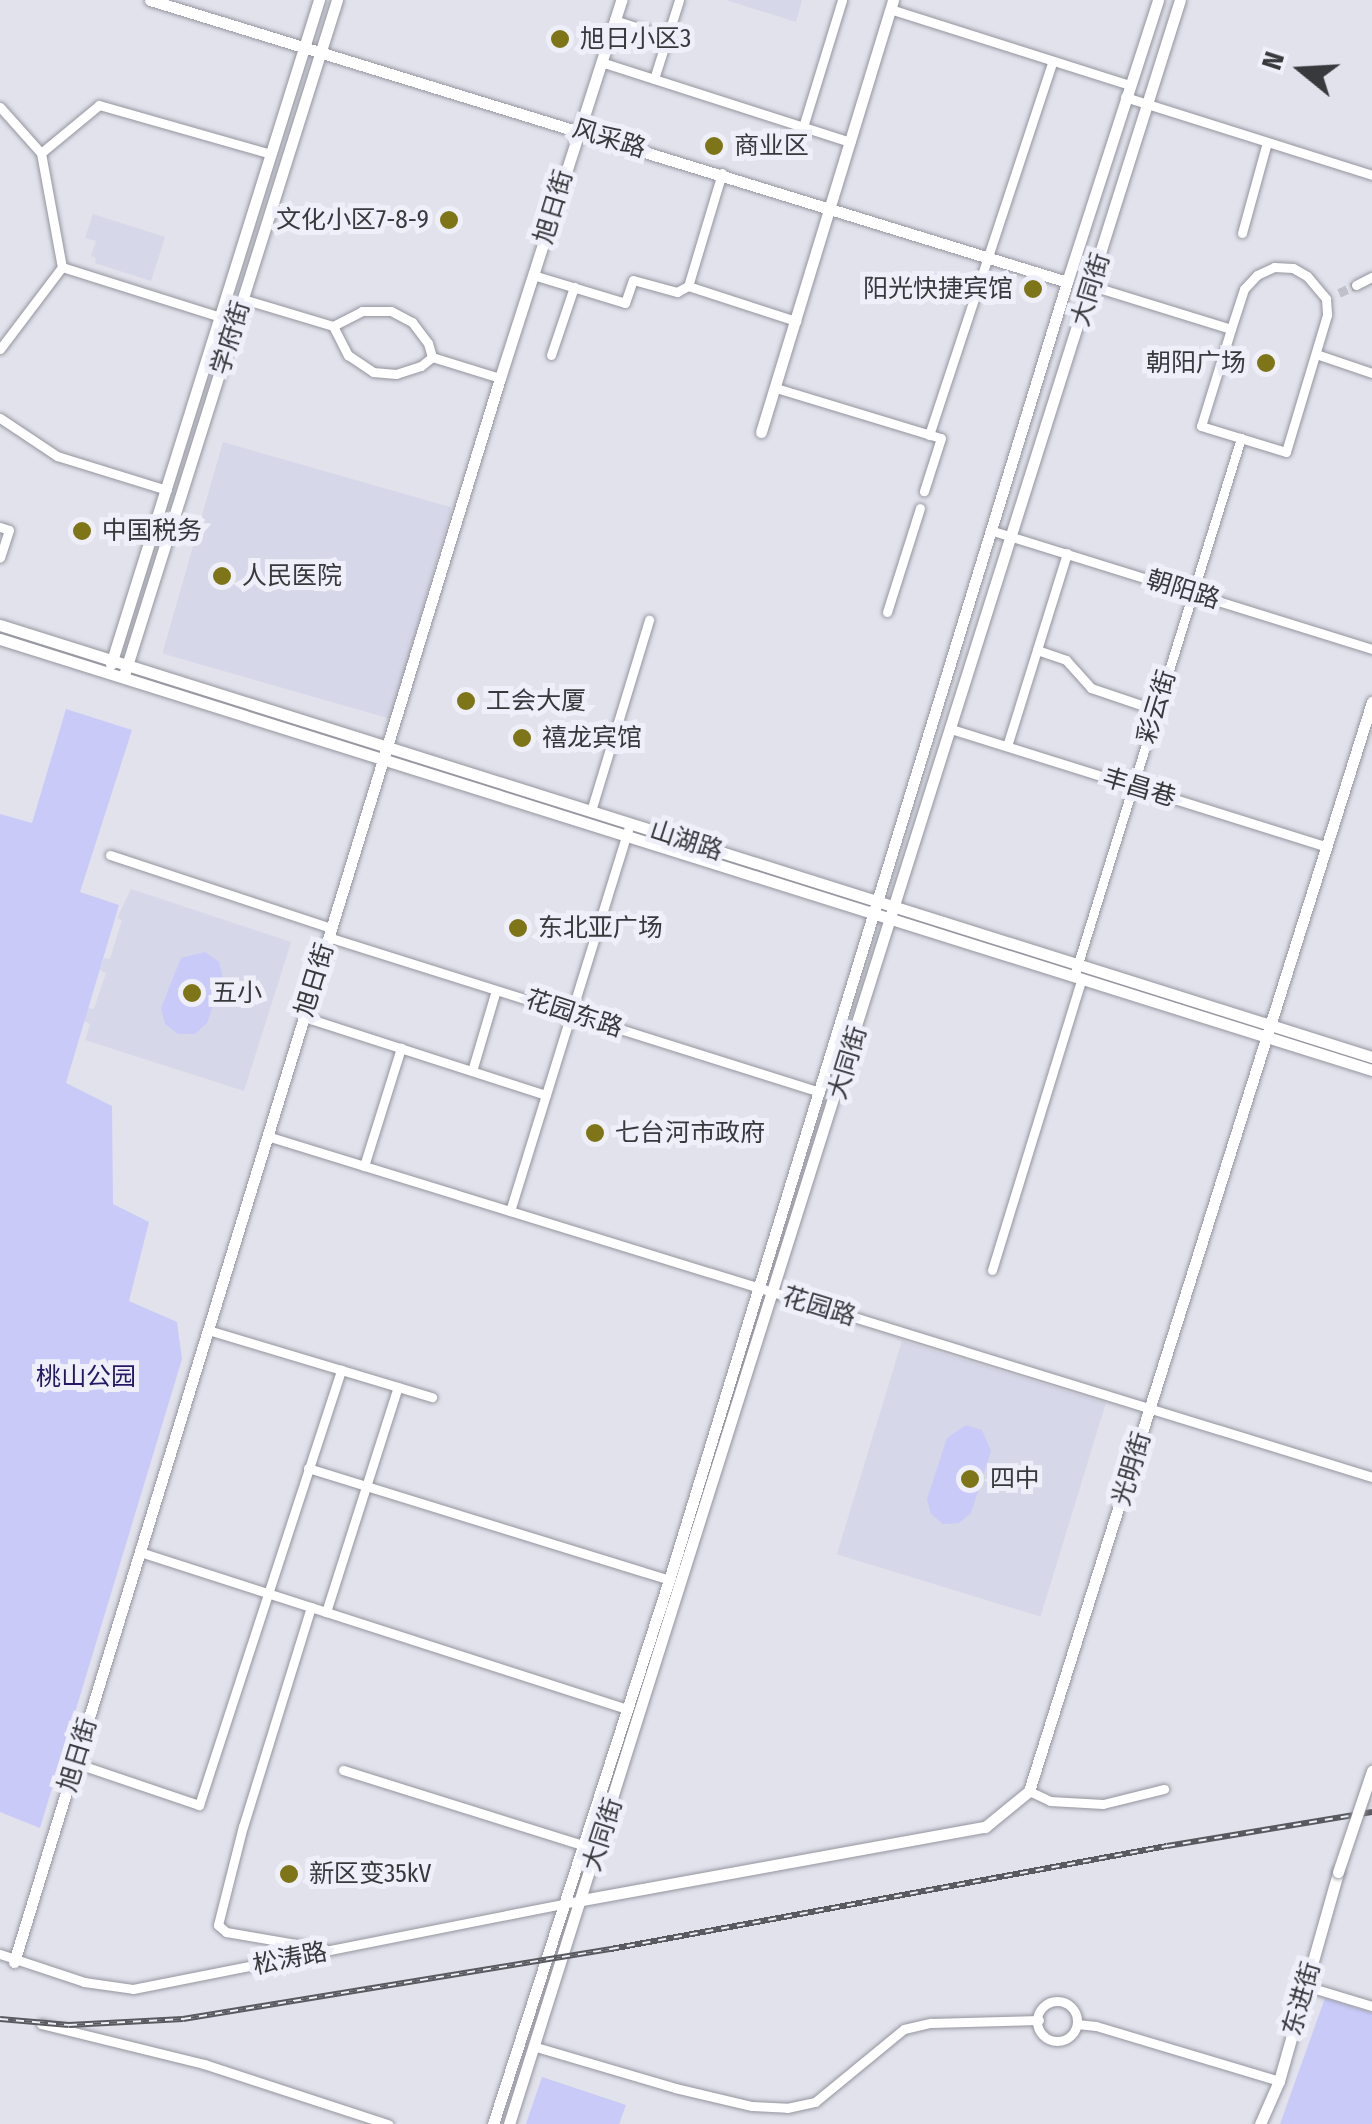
<!DOCTYPE html>
<meta charset="utf-8">
<style>
body{margin:0}
#map{position:relative;width:1372px;height:2124px;overflow:hidden;background:#e1e2ec;font-family:"Fira Sans Condensed","Noto Sans SC",sans-serif}
div>[style]{position:absolute}
[style*='--x']{left:calc(var(--x)*1px);top:calc(var(--y)*1px);width:calc(var(--w)*1px);rotate:calc(var(--a)*1deg)}
.built>*{inset:0;background:#d6d7e8;transform-origin:0 0}
.green>*{inset:0;background:#c9caf8}
.minor-tunnel>*{height:9px;margin-top:-4.5px;transform-origin:0;background:repeating-linear-gradient(90deg,#bfc0c9 0 9px,transparent 0 13.5px)}
.roads{filter:drop-shadow(0 0 2px #94959e) drop-shadow(0 0 2px #94959e)}
.minor>*{height:9px;margin:-4.5px;padding:0 4.5px;transform-origin:4.5px;border-radius:4.5px;background:#fff}
.minor>.ring{margin:-4.5px;padding:0;box-sizing:content-box;background:none;border:9px solid #fff;border-radius:50%}
.major>*{height:11px;margin:-5.5px;padding:0 5.5px;transform-origin:5.5px;border-radius:5.5px;background:#fff}
.rail>*{height:6px;margin-top:-3px;transform-origin:0;background:repeating-linear-gradient(90deg,#efeffa 0 8px,#595a5f 0 16px);box-sizing:border-box;border-block:2px solid #595a5f}
.bridges{filter:drop-shadow(0 0 2px #94959e) drop-shadow(0 0 2px #94959e)}
.major-bridge>*{height:11px;margin:-5.5px;padding:0 5.5px;transform-origin:5.5px;border-radius:5.5px;background:#fff}
.dots>*{width:28px;height:28px;translate:-50% -50%;box-sizing:border-box;border:5px solid #efeffa;border-radius:50%}
span{translate:-50% -50%;white-space:nowrap;text-align:center;line-height:1.15;-webkit-text-stroke:10px #efeffa;paint-order:stroke}
.poi-label{font-size:25px;color:#38393d}
.left{translate:0 -50%;text-align:left}
.right{translate:-100% -50%;text-align:right}
.street-label{font-size:25px;color:#38393d}
.park-label{font-size:25px;color:#261866}
.north{position:absolute;left:1252px;top:20px;width:100px;height:100px;-webkit-text-stroke:8px #efeffa;paint-order:stroke;rotate:288deg;font-size:28px;font-weight:700;line-height:40px;text-align:center;color:#38393d}
.north::after{content:'';display:block;margin:auto;width:35px;height:45px;background:#38393d;clip-path:polygon(50% 0,100% 100%,50% 72%,0 100%)}
</style>
<div id="map">
<div class="built">
<div style="clip-path:polygon(726px 0,802px 0,796px 22px)"></div>
<div style="clip-path:polygon(93px 214px,165px 237px,151px 281px,95px 263px,96px 258px,91px 256px,96px 241px,85px 238px)"></div>
<div style="left:223px;top:442px;width:238px;height:220px;rotate:16deg"></div>
<div style="clip-path:polygon(131px 889px,291px 942px,244px 1091px,85px 1040px,90px 1024px,84px 1021px,88px 1008px,94px 1009px,106px 973px,100px 970px,104px 958px,110px 959px,122px 920px,117px 918px)"></div>
<div style="left:902px;top:1341px;width:213px;height:223px;rotate:17deg"></div>
</div>
<div class="green">
<div style="clip-path:polygon(66px 709px,132px 730px,80px 892px,119px 905px,66px 1083px,112px 1106px,113px 1204px,149px 1222px,129px 1301px,177px 1322px,182px 1359px,40px 1828px,0 1812px,0 814px,32px 823px)"></div>
<div style="clip-path:polygon(205px 952px,219px 962px,223px 978px,207px 1023px,195px 1034px,178px 1034px,165px 1024px,161px 1008px,181px 958px)"></div>
<div style="clip-path:polygon(966px 1425px,982px 1430px,991px 1451px,971px 1513px,959px 1523px,943px 1524px,931px 1514px,927px 1499px,947px 1438px)"></div>
<div style="clip-path:polygon(1325px 1998px,1372px 2013px,1372px 2124px,1280px 2124px)"></div>
<div style="clip-path:polygon(542px 2077px,626px 2105px,619px 2124px,526px 2124px)"></div>
</div>
<div class="minor-tunnel">
<div style="--x:1339;--y:293;--w:19;--a:-25"></div>
</div>
<div class="roads">
<div class="minor">
<div style="--x:890;--y:9;--w:251;--a:17.6"></div>
<div style="--x:614;--y:20;--w:56;--a:17.8"></div>
<div style="--x:601;--y:62;--w:262;--a:17.8"></div>
<div style="--x:654;--y:79;--w:83;--a:-72.4"></div>
<div style="--x:1125;--y:97;--w:259;--a:17.5"></div>
<div style="--x:0;--y:107;--w:62;--a:48.3"></div>
<div style="--x:41;--y:153;--w:116;--a:79.6"></div>
<div style="--x:62;--y:267;--w:167;--a:17.5"></div>
<div style="--x:803;--y:127;--w:133;--a:-72.9"></div>
<div style="--x:41;--y:153;--w:75;--a:-39.6"></div>
<div style="--x:99;--y:105;--w:179;--a:15.9"></div>
<div style="--x:722;--y:173;--w:118;--a:106.7"></div>
<div style="--x:688;--y:286;--w:114;--a:18"></div>
<div style="--x:1242;--y:233;--w:94;--a:-74.6"></div>
<div style="--x:533;--y:275;--w:96;--a:16.9"></div>
<div style="--x:625;--y:303;--w:24;--a:-71"></div>
<div style="--x:633;--y:280;--w:46;--a:15.3"></div>
<div style="--x:677;--y:292;--w:13;--a:-29"></div>
<div style="--x:1356;--y:285;--w:18;--a:-27"></div>
<div style="--x:1092;--y:286;--w:145;--a:17.2"></div>
<div style="--x:1231;--y:329;--w:42;--a:-72"></div>
<div style="--x:1244;--y:289;--w:19;--a:-47"></div>
<div style="--x:1257;--y:275;--w:19;--a:-25"></div>
<div style="--x:1274;--y:267;--w:19;--a:3"></div>
<div style="--x:1293;--y:268;--w:16;--a:30"></div>
<div style="--x:1307;--y:276;--w:30;--a:50"></div>
<div style="--x:1326;--y:299;--w:16;--a:86"></div>
<div style="--x:1327;--y:315;--w:143;--a:106.7"></div>
<div style="--x:1286;--y:452;--w:89;--a:-163"></div>
<div style="--x:1201;--y:426;--w:102;--a:-72.8"></div>
<div style="--x:243;--y:299;--w:94;--a:16.7"></div>
<div style="--x:333;--y:326;--w:33;--a:63"></div>
<div style="--x:348;--y:355;--w:30;--a:34"></div>
<div style="--x:373;--y:372;--w:23;--a:5"></div>
<div style="--x:396;--y:374;--w:26;--a:-18"></div>
<div style="--x:421;--y:366;--w:14;--a:-39"></div>
<div style="--x:333;--y:326;--w:33;--a:-27"></div>
<div style="--x:362;--y:311;--w:29;--a:0"></div>
<div style="--x:391;--y:311;--w:24;--a:28"></div>
<div style="--x:412;--y:322;--w:26;--a:53"></div>
<div style="--x:428;--y:343;--w:15;--a:74"></div>
<div style="--x:432;--y:357;--w:71;--a:17.2"></div>
<div style="--x:0;--y:349;--w:103;--a:-52.9"></div>
<div style="--x:1316;--y:354;--w:59;--a:18.7"></div>
<div style="--x:551;--y:355;--w:72;--a:-71.3"></div>
<div style="--x:776;--y:388;--w:172;--a:16.9"></div>
<div style="--x:941;--y:438;--w:56;--a:107.8"></div>
<div style="--x:0;--y:418;--w:69;--a:33.7"></div>
<div style="--x:57;--y:456;--w:115;--a:17.2"></div>
<div style="--x:929;--y:435;--w:394;--a:-71.7"></div>
<div style="--x:0;--y:527;--w:9;--a:18"></div>
<div style="--x:9;--y:530;--w:29;--a:108"></div>
<div style="--x:993;--y:531;--w:397;--a:17.3"></div>
<div style="--x:887;--y:612;--w:109;--a:-72.4"></div>
<div style="--x:1037;--y:650;--w:31;--a:19"></div>
<div style="--x:1066;--y:660;--w:38;--a:48"></div>
<div style="--x:1091;--y:688;--w:69;--a:18.7"></div>
<div style="--x:951;--y:729;--w:394;--a:17.4"></div>
<div style="--x:1007;--y:746;--w:202;--a:-72.7"></div>
<div style="--x:591;--y:811;--w:200;--a:-73.1"></div>
<div style="--x:110;--y:855;--w:233;--a:18.3"></div>
<div style="--x:328;--y:937;--w:516;--a:17.49"></div>
<div style="--x:1076;--y:970;--w:557;--a:-72.77"></div>
<div style="--x:304;--y:1017;--w:254;--a:17.9"></div>
<div style="--x:472;--y:1071;--w:84;--a:-73.5"></div>
<div style="--x:267;--y:1136;--w:1156;--a:17.15"></div>
<div style="--x:364;--y:1166;--w:124;--a:-72.6"></div>
<div style="--x:510;--y:1211;--w:399;--a:-72.8"></div>
<div style="--x:992;--y:1270;--w:303;--a:-72.9"></div>
<div style="--x:208;--y:1330;--w:234;--a:16.7"></div>
<div style="--x:308;--y:1468;--w:378;--a:17.2"></div>
<div style="--x:140;--y:1552;--w:512;--a:17.87"></div>
<div style="--x:311;--y:1607;--w:229;--a:107.2"></div>
<div style="--x:243;--y:1826;--w:102;--a:104.2"></div>
<div style="--x:218;--y:1925;--w:11;--a:41"></div>
<div style="--x:226;--y:1932;--w:100;--a:9.7"></div>
<div style="--x:326;--y:1612;--w:236;--a:-72.3"></div>
<div style="--x:75;--y:1763;--w:131;--a:18.7"></div>
<div style="--x:199;--y:1805;--w:458;--a:-71.9"></div>
<div style="--x:343;--y:1770;--w:251;--a:17.4"></div>
<div style="--x:1029;--y:1791;--w:23;--a:25"></div>
<div style="--x:1050;--y:1801;--w:53;--a:3.2"></div>
<div style="--x:1103;--y:1804;--w:63;--a:-13.8"></div>
<div style="--x:0;--y:1954;--w:89;--a:18.4"></div>
<div style="--x:84;--y:1982;--w:49;--a:8.1"></div>
<div style="--x:133;--y:1989;--w:458;--a:-11.2"></div>
<div style="--x:1306;--y:1986;--w:69;--a:16.9"></div>
<div class="ring" style="left:1037px;top:2001px;width:31px;height:31px"></div>
<div style="--x:41;--y:2024;--w:168;--a:13.8"></div>
<div style="--x:204;--y:2064;--w:194;--a:18.1"></div>
<div style="--x:1077;--y:2024;--w:19;--a:6"></div>
<div style="--x:1096;--y:2026;--w:191;--a:16.7"></div>
<div style="--x:536;--y:2047;--w:145;--a:16.4"></div>
<div style="--x:675;--y:2088;--w:79;--a:13.2"></div>
<div style="--x:752;--y:2106;--w:35;--a:3"></div>
<div style="--x:787;--y:2108;--w:29;--a:-12"></div>
<div style="--x:815;--y:2102;--w:115;--a:-39.4"></div>
<div style="--x:904;--y:2029;--w:28;--a:-13"></div>
<div style="--x:931;--y:2023;--w:108;--a:-1.6"></div>
</div>
<div class="major">
<div style="--x:150;--y:0;--w:959;--a:17.09"></div>
<div style="--x:761;--y:432;--w:452;--a:-73"></div>
<div style="--x:0;--y:625;--w:1438;--a:17.48"></div>
<div style="--x:0;--y:639;--w:1438;--a:17.44"></div>
<div style="--x:111;--y:664;--w:696;--a:-72.61"></div>
<div style="--x:125;--y:672;--w:705;--a:-72.49"></div>
<div style="--x:582;--y:1900;--w:410;--a:-10.3"></div>
<div style="--x:985;--y:1827;--w:57;--a:-39.3"></div>
<div style="--x:1029;--y:1791;--w:1142;--a:-72.52"></div>
<div style="--x:14;--y:1962;--w:1657;--a:-72.94"></div>
<div style="--x:500;--y:378;--w:397;--a:-72.2"></div>
<div style="--x:493;--y:2124;--w:572;--a:-72.07"></div>
<div style="--x:669;--y:1580;--w:1358;--a:-72.95"></div>
<div style="--x:1067;--y:282;--w:296;--a:-72.1"></div>
<div style="--x:509;--y:2124;--w:2227;--a:-72.47"></div>
<div style="--x:1260;--y:2124;--w:47;--a:-66.2"></div>
<div style="--x:1279;--y:2081;--w:217;--a:-74.2"></div>
</div>
</div>
<div class="rail">
<div style="--x:0;--y:2019;--w:69;--a:5"></div>
<div style="--x:69;--y:2025;--w:114;--a:-3"></div>
<div style="--x:183;--y:2019;--w:434;--a:-9.3"></div>
<div style="--x:611;--y:1949;--w:565;--a:-10.5"></div>
<div style="--x:1167;--y:1846;--w:208;--a:-9.4"></div>
</div>
<div class="bridges">
<div class="major-bridge">
<div style="--x:1338;--y:1872;--w:107;--a:-71.4"></div>
</div>
</div>
<div class="dots">
<div style="left:560px;top:39px;background:#7e7518"></div>
<div style="left:714px;top:146px;background:#7e7518"></div>
<div style="left:449px;top:220px;background:#7e7518"></div>
<div style="left:1033px;top:289px;background:#7e7518"></div>
<div style="left:1266px;top:363px;background:#7e7518"></div>
<div style="left:82px;top:531px;background:#7e7518"></div>
<div style="left:222px;top:576px;background:#7e7518"></div>
<div style="left:466px;top:701px;background:#7e7518"></div>
<div style="left:522px;top:738px;background:#7e7518"></div>
<div style="left:518px;top:928px;background:#7e7518"></div>
<div style="left:192px;top:993px;background:#7e7518"></div>
<div style="left:595px;top:1133px;background:#7e7518"></div>
<div style="left:970px;top:1479px;background:#7e7518"></div>
<div style="left:289px;top:1874px;background:#7e7518"></div>
</div>
<div class="poi-label">
<span class="left" style="left:580px;top:39px">旭日小区3</span>
<span class="left" style="left:734px;top:146px">商业区</span>
<span class="right" style="left:429px;top:220px">文化小区7-8-9</span>
<span class="right" style="left:1013px;top:289px">阳光快捷宾馆</span>
<span class="right" style="left:1246px;top:363px">朝阳广场</span>
<span class="left" style="left:102px;top:531px">中国税务</span>
<span class="left" style="left:242px;top:576px">人民医院</span>
<span class="left" style="left:486px;top:701px">工会大厦</span>
<span class="left" style="left:542px;top:738px">禧龙宾馆</span>
<span class="left" style="left:538px;top:928px">东北亚广场</span>
<span class="left" style="left:212px;top:993px">五小</span>
<span class="left" style="left:615px;top:1133px">七台河市政府</span>
<span class="left" style="left:990px;top:1479px">四中</span>
<span class="left" style="left:309px;top:1874px">新区变35kV</span>
</div>
<div class="street-label">
<span style="left:609px;top:139px;rotate:17deg">风采路</span>
<span style="left:554px;top:207px;rotate:-73deg">旭日街</span>
<span style="left:1091px;top:290px;rotate:-73deg">大同街</span>
<span style="left:231px;top:338px;rotate:-73deg">学府街</span>
<span style="left:1183px;top:590px;rotate:17deg">朝阳路</span>
<span style="left:1157px;top:707px;rotate:-73deg">彩云街</span>
<span style="left:1139px;top:788px;rotate:17deg">丰昌巷</span>
<span style="left:686px;top:841px;rotate:18deg">山湖路</span>
<span style="left:315px;top:980px;rotate:-73deg">旭日街</span>
<span style="left:574px;top:1014px;rotate:18deg">花园东路</span>
<span style="left:848px;top:1063px;rotate:-73deg">大同街</span>
<span style="left:819px;top:1307px;rotate:17deg">花园路</span>
<span style="left:1132px;top:1469px;rotate:-73deg">光明街</span>
<span style="left:78px;top:1755px;rotate:-73deg">旭日街</span>
<span style="left:603px;top:1835px;rotate:-72deg">大同街</span>
<span style="left:290px;top:1959px;rotate:-11deg">松涛路</span>
<span style="left:1302px;top:1999px;rotate:-74deg">东进街</span>
</div>
<div class="park-label">
<span style="left:86px;top:1377px">桃山公园</span>
</div>
<div class="north">N</div>
</div>
